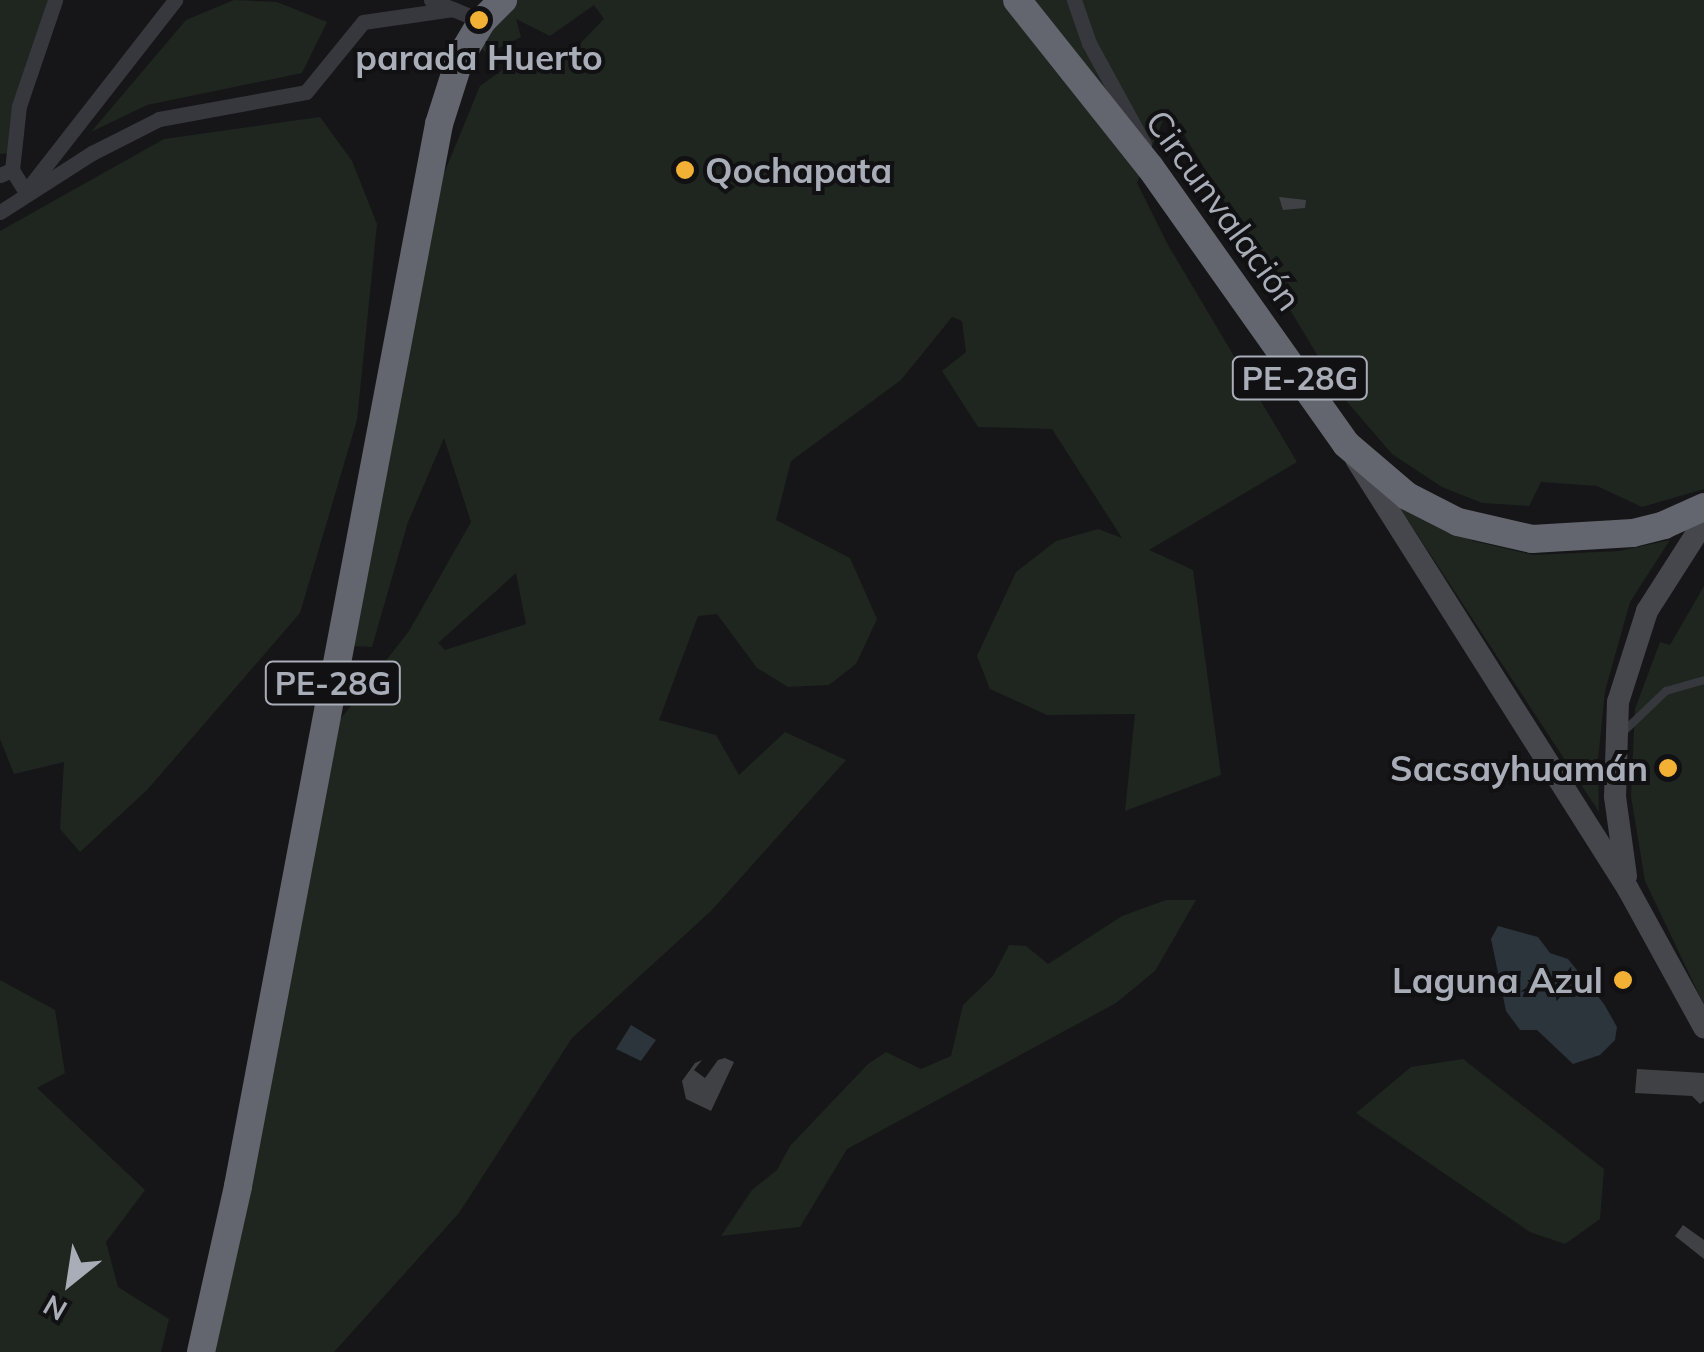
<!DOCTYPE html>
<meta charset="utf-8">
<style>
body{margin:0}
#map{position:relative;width:1704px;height:1352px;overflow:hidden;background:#161618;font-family:Mulish,sans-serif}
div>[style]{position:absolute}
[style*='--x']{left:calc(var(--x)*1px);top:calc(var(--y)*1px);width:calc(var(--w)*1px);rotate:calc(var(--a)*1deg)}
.green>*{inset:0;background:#1e261f}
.water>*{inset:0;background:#2c353c}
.building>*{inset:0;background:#404145}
.lane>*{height:8px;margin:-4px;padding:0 4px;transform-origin:4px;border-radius:4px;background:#37383d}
.street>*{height:15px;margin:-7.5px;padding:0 7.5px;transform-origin:7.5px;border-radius:7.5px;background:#37383d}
.secondary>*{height:22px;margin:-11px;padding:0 11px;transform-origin:11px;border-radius:11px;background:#45474d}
.highway>*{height:28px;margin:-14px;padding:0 14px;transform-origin:14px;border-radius:14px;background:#63666e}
.dots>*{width:28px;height:28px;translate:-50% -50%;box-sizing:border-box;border:5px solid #111113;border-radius:50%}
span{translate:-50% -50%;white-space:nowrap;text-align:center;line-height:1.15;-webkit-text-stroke:8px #111113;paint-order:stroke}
.shield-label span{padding:2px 8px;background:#111113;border:2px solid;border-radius:8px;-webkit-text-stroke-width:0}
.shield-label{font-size:32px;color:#a8adb8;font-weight:700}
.poi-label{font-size:35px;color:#a8adb8;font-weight:700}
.left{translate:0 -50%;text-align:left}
.right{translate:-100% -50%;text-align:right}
.street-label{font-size:35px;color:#a8adb8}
.north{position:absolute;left:20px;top:1232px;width:100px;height:100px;-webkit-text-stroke:8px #111113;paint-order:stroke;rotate:210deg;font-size:28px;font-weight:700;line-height:40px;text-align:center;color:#a8adb8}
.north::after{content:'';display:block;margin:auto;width:35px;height:45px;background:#a8adb8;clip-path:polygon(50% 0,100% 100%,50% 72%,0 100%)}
</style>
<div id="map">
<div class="green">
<div style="clip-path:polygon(0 0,55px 0,19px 106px,14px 153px,0 154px)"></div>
<div style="clip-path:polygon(234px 0,277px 2px,327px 22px,302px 73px,147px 105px,91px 132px,186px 20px)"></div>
<div style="clip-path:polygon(evenodd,511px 0,1704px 0,1704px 489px,1642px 507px,1597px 486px,1541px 482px,1529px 506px,1482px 503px,1442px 487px,1392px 454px,1342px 396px,1168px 108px,1137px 183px,1168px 245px,1297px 462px,1149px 550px,1193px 570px,1221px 775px,1125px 811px,1135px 714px,1047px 715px,990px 689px,977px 656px,1016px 572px,1056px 541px,1098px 529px,1122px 538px,1052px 429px,978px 427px,942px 371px,966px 352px,962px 321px,952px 317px,901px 380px,791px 461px,776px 520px,850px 558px,877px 619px,856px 664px,829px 685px,788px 687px,757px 668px,717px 614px,698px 616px,659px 720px,716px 735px,739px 775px,785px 732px,846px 760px,711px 911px,572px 1038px,459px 1213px,334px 1352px,208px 1352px,335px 726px,409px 631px,471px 522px,444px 438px,408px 522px,372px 647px,351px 646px,431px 205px,480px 86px,529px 51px,553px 71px,604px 19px,594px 5px,550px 36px,516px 19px,521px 37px,487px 54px,476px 42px,511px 0,516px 573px,526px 624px,445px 650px,438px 643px,516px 573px)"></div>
<div style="clip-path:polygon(320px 117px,352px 161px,377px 224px,357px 420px,300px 613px,147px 790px,80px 852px,60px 829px,64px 762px,14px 774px,0 739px,0 231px,164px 139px)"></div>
<div style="clip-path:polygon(1400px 508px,1473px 541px,1534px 555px,1619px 551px,1670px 540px,1630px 602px,1605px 691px,1598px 760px,1599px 812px)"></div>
<div style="clip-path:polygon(1704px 586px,1704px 1005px,1645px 881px,1631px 796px,1635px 709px,1660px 642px,1670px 645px)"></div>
<div style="clip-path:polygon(1166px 900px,1196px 900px,1155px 971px,1116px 1003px,847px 1149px,800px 1227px,721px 1236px,752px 1190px,777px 1170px,790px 1146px,868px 1064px,886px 1052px,921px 1069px,951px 1056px,963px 1005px,993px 976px,1009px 945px,1026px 946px,1048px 964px,1122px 916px)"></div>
<div style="clip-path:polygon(0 980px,55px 1010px,65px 1073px,37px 1088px,145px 1190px,106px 1242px,118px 1287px,169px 1319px,161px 1352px,0 1352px)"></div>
<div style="clip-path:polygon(1463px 1059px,1604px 1169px,1600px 1219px,1565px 1244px,1530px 1232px,1356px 1113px,1411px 1067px)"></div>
</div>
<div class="water">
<div style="clip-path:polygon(1498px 926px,1538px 937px,1550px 953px,1568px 959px,1604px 1004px,1617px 1027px,1615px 1040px,1600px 1055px,1573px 1064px,1537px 1030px,1520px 1030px,1506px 1011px,1491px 939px)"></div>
<div style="clip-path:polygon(631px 1025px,656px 1040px,641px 1061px,616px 1049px)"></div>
</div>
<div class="building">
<div style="clip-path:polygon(1279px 197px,1306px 200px,1305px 208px,1283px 210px)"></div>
<div style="clip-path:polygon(725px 1058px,734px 1062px,711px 1111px,686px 1099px,682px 1081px,695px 1063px,702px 1060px,694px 1070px,705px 1078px,718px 1060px)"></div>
<div style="clip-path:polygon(1637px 1069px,1704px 1073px,1704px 1101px,1700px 1104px,1692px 1096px,1635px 1093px)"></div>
<div style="clip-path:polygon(1683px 1225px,1704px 1240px,1704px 1259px,1675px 1236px)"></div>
</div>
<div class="lane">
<div style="--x:1622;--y:733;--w:61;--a:-43.7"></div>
<div style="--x:1666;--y:691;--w:40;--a:-16"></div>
</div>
<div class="street">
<div style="--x:431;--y:0;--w:55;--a:22.4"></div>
<div style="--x:1074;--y:0;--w:46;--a:70.8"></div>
<div style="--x:1089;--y:43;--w:115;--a:61.4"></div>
<div style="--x:12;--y:170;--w:64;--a:-83.8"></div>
<div style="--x:19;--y:106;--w:112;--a:-71.2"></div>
<div style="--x:0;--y:175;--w:13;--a:-23"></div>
<div style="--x:12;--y:170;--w:26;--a:58"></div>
<div style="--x:33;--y:182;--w:231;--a:-52"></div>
<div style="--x:0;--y:212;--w:109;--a:-32.7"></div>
<div style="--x:92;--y:153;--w:75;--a:-26.9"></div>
<div style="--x:159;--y:119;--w:149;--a:-10.4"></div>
<div style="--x:306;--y:92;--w:90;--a:-50.8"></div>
<div style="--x:363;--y:22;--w:91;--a:-8.2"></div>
</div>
<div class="secondary">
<div style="--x:1356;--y:459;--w:509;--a:57.68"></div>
<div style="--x:1628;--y:889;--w:158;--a:61.2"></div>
<div style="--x:1626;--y:876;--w:80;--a:-97.9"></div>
<div style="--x:1615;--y:797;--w:95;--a:-88.2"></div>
<div style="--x:1618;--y:702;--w:96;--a:-72.3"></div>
<div style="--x:1647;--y:611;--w:106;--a:-57.4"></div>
</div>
<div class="highway">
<div style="--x:1017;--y:0;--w:213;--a:51.5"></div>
<div style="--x:1150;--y:167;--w:339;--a:54.7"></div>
<div style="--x:1346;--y:444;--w:80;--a:40.4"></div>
<div style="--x:1407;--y:496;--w:57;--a:27"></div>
<div style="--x:1458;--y:522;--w:76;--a:12.9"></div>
<div style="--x:1532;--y:539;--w:101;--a:-3.4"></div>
<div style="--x:1633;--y:533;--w:32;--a:-14"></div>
<div style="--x:1664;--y:525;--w:44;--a:-24.2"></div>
<div style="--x:201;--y:1352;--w:170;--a:-77.4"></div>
<div style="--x:238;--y:1186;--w:1081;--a:-79.28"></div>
<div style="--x:439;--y:124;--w:69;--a:-72.3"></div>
<div style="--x:460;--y:58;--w:43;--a:-59.3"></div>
<div style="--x:482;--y:21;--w:30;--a:-45"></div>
</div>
<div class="dots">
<div style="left:479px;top:20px;background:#f2b134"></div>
<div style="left:685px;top:170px;background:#f2b134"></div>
<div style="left:1668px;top:768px;background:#f2b134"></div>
<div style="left:1623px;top:980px;background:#f2b134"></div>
</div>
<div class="shield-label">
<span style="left:1300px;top:378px">PE-28G</span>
<span style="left:333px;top:683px">PE-28G</span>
</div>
<div class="poi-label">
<span style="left:479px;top:57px">parada Huerto</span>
<span class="left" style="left:705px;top:170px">Qochapata</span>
<span class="right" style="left:1648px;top:768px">Sacsayhuamán</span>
<span class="right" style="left:1603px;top:980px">Laguna Azul</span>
</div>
<div class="street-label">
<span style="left:1224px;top:210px;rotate:54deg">Circunvalación</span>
</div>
<div class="north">N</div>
</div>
